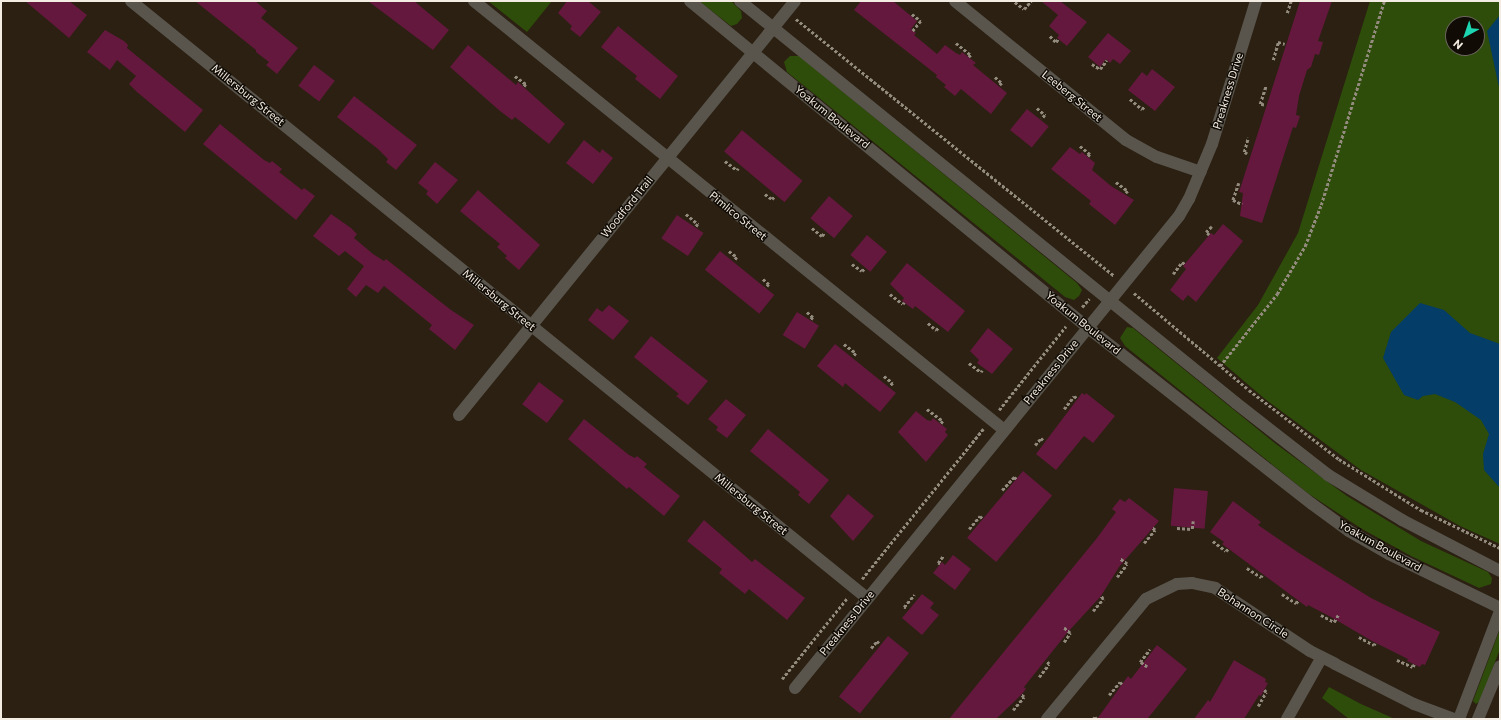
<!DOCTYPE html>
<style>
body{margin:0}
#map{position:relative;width:1501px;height:720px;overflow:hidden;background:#2b2011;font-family:Commissioner,sans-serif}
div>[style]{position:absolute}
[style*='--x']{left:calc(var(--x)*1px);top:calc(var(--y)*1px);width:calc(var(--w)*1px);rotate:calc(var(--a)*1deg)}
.green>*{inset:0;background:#2e4c0a}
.water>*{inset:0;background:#033d68}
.building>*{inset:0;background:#64183d;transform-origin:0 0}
.path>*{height:2.5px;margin-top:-1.25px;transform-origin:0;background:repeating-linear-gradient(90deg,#948b7f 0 3px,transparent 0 5px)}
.minor>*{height:12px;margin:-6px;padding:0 6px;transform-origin:6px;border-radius:6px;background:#59554d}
span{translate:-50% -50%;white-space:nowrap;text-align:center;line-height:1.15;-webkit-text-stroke:3px #100b05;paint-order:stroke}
.street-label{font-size:11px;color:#f3ece2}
.frame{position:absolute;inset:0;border:2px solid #f3ece2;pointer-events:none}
.north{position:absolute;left:1445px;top:16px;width:40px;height:40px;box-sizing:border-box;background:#100b05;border:1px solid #6b655d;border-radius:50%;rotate:220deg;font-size:11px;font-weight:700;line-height:16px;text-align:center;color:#f3ece2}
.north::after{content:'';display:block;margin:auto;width:14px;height:18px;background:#1cd5b1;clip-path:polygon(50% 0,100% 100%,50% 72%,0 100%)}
</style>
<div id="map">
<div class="green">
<div style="clip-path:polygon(488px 1px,552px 1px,527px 32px)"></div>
<div style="clip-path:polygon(699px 1px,731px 1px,741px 11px,742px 18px,737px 24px,731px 26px)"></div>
<div style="clip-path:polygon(evenodd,1370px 1px,1500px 1px,1500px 544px,1460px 526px,1361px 470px,1265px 399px,1217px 358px,1258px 305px,1298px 233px,1370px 1px,1453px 24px,1477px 24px,1477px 48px,1453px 48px,1453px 24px)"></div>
<div style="clip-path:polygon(790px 56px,799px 56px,1077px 283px,1082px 290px,1079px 296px,1074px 300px,1065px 297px,787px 72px,784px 62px)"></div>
<div style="clip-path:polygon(1127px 327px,1133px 328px,1276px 444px,1347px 496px,1421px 541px,1488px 572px,1492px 578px,1491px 584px,1479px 588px,1411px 556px,1362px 529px,1309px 494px,1125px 346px,1120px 338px)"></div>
<div style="clip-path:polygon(1500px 629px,1500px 649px,1480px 701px,1476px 704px,1473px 701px)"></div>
<div style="clip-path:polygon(1329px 687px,1361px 704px,1395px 719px,1349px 719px,1322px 698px)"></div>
</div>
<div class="water">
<div style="clip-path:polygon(1500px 15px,1500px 92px,1487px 31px)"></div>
<div style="clip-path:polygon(1420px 303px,1444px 310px,1470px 333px,1500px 344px,1500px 488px,1484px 470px,1483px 454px,1489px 434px,1481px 420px,1455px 402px,1435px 394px,1423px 396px,1418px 400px,1404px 395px,1383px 358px,1391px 332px)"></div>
</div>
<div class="building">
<div style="clip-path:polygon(25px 1px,69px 1px,87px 15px,69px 38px)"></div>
<div style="clip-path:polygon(195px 1px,255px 1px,267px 11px,261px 18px,298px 48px,277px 74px,266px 65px,269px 62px,256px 52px,256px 50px)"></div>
<div style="clip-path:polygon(368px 1px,414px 1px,449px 30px,433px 50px)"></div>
<div style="clip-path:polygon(567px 1px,588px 1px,601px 12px,580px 37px,570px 29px,572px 26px,558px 13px)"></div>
<div style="clip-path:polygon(861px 1px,893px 1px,917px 21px,911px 29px,916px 33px,914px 35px,937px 54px,945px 45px,956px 53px,960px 55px,962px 52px,976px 63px,973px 65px,1007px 93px,991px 114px,961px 89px,955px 96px,944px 87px,946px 85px,936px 77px,937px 75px,854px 10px)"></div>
<div style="clip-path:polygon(1041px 1px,1060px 1px,1087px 22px,1067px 46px,1057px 38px,1059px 35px,1049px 26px,1058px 15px)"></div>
<div style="clip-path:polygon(1300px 1px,1332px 1px,1318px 41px,1323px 42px,1319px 55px,1315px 54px,1311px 67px,1307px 70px,1299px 96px,1296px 115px,1300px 116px,1296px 128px,1293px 127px,1262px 223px,1240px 216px,1243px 193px,1239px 192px)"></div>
<div style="clip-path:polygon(618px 26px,678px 76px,660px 99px,635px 79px,637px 76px,601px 47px)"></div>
<div style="clip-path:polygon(105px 30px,124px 41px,128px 45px,127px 48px,203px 110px,185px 132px,137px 92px,129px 84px,136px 76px,117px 60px,110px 70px,87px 52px)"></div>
<div style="clip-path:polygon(1108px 33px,1131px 51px,1120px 64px,1113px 59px,1110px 63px,1106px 59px,1100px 67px,1088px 57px)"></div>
<div style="clip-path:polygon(468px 45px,516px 85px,518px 82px,565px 124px,549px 144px,515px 117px,512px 120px,500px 111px,450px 67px)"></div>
<div style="left:314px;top:65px;width:26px;height:26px;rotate:37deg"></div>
<div style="clip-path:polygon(1152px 69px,1175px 87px,1155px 111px,1128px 90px,1142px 72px,1147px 76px)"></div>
<div style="clip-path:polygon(354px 96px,417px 145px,396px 170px,386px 162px,388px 159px,378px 149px,337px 117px)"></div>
<div style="left:1027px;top:109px;width:28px;height:27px;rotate:39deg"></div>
<div style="clip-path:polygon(220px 124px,264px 160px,270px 163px,272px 161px,282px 169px,279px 172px,302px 190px,304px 188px,315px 196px,296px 220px,203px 144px)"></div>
<div style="left:742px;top:130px;width:79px;height:28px;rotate:40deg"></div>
<div style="clip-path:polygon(584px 140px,600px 153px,602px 149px,613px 158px,593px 184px,566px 163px)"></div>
<div style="clip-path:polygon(1070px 147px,1080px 154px,1082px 152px,1095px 163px,1092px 170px,1111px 186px,1134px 200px,1115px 225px,1089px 204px,1091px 201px,1051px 169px)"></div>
<div style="clip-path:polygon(435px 162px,458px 180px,437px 204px,426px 194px,428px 191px,418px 183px)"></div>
<div style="clip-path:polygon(478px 190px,540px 245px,519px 270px,505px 258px,507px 256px,497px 247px,500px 244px,460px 211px)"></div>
<div style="left:829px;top:196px;width:31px;height:29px;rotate:40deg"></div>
<div style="clip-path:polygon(331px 214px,351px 228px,357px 234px,354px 238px,373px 254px,384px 261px,386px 259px,451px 310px,474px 325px,455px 350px,429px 329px,432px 325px,384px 286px,378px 293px,366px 285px,356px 297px,347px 289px,364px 266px,345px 251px,339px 256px,313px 236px)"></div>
<div style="left:677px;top:215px;width:32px;height:28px;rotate:34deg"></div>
<div style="clip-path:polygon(1223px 224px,1243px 241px,1196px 302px,1188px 295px,1183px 301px,1170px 290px,1186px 269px,1183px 266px,1211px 233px,1214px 235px)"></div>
<div style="left:867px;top:235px;width:26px;height:26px;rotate:40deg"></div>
<div style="left:720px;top:251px;width:70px;height:24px;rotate:39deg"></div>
<div style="clip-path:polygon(907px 263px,965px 311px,948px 332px,915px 306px,913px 309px,902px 301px,904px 298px,890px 284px)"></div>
<div style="clip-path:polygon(609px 305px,629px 321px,613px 340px,588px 320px,597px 308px,602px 312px)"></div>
<div style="left:797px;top:312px;width:26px;height:27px;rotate:32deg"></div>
<div style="clip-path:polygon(988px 328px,1013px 349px,992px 374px,977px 363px,979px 360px,970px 351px)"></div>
<div style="clip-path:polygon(651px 336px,708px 381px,688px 405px,676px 396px,679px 394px,634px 357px)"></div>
<div style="clip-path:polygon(835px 344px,896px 393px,880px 412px,845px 383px,843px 387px,817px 366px)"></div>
<div style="left:539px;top:382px;width:31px;height:28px;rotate:37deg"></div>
<div style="clip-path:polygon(1082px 393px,1085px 395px,1086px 393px,1115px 416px,1093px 443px,1084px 436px,1056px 470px,1036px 454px)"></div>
<div style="clip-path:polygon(726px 399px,746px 415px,727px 438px,716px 430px,718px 427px,708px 419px)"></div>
<div style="clip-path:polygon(916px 411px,927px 420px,931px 421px,933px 418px,947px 429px,945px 432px,948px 435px,926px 462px,898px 432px)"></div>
<div style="clip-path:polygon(584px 419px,629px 455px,635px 458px,637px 456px,647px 464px,644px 467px,680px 496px,664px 516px,629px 487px,627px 489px,568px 439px)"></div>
<div style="clip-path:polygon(768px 429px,829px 480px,809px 504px,798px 495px,800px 492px,750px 451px)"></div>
<div style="left:1023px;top:471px;width:38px;height:87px;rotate:40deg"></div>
<div style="left:1174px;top:488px;width:34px;height:38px;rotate:5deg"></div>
<div style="clip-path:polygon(848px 494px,874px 516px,853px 541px,830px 516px)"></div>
<div style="clip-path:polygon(1129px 498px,1159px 521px,1119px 567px,1101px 596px,1067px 633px,1024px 687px,1026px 689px,1021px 695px,996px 719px,949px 719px,1097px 538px,1116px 512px,1112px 509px,1120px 499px,1125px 502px)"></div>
<div style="clip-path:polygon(1233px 501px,1261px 522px,1258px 525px,1299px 553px,1371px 598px,1440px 632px,1425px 665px,1422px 664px,1420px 667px,1407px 661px,1408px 659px,1372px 641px,1331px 617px,1308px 605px,1307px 607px,1222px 544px,1224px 542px,1210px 532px)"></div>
<div style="clip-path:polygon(704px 520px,752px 562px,755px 559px,805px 598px,787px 620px,749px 589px,745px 594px,735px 586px,719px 573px,722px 569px,687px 541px)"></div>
<div style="clip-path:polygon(953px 555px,971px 569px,955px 590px,933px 573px,942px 562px,945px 565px)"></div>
<div style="clip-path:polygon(922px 594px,934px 603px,930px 608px,939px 615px,922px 635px,902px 618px)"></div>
<div style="left:888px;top:636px;width:27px;height:78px;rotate:39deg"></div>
<div style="clip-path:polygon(1157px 645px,1187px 669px,1153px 712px,1147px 719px,1097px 719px,1128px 676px,1131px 679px)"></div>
<div style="clip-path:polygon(1234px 660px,1266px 679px,1265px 682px,1268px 683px,1261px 696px,1259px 695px,1244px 719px,1194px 719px,1208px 700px,1210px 702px)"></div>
</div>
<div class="path">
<div style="--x:1015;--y:2;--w:11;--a:38"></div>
<div style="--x:1024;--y:9;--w:11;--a:-49"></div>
<div style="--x:1287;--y:13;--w:13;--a:-72"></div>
<div style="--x:912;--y:14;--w:11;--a:38"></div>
<div style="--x:921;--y:21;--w:13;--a:129"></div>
<div style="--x:796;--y:19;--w:409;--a:38.9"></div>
<div style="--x:1050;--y:36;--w:8;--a:45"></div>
<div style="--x:1056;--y:42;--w:4;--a:-56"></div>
<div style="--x:956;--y:43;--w:19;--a:39"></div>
<div style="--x:971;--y:55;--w:3;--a:135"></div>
<div style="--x:1273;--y:60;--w:19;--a:-74"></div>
<div style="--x:1278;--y:42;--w:7;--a:16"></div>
<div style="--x:1092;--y:64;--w:9;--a:32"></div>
<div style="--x:1100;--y:69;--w:11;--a:-52"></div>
<div style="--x:515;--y:76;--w:14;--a:36"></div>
<div style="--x:526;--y:84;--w:4;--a:124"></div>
<div style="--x:995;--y:77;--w:9;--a:41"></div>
<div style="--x:1002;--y:83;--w:3;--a:135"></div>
<div style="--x:1130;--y:99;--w:16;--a:40"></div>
<div style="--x:1142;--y:109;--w:3;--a:-45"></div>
<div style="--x:1264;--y:105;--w:4;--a:-166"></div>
<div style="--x:1260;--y:104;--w:19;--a:-72"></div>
<div style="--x:1037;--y:108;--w:11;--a:41"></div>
<div style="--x:1045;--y:115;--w:5;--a:127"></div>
<div style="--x:1080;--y:146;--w:13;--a:39"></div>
<div style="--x:1090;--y:154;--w:4;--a:124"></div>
<div style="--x:1247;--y:154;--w:4;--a:-146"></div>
<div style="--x:1244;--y:152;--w:15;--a:-74"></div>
<div style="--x:725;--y:161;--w:15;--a:37"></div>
<div style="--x:737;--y:170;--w:2;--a:-63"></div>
<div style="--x:1116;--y:182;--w:15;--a:37"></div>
<div style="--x:1128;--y:191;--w:3;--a:135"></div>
<div style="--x:1239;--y:183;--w:18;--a:109"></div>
<div style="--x:1233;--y:200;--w:10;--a:24"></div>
<div style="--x:765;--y:194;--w:9;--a:36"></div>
<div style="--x:772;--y:199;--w:3;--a:-45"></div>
<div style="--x:686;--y:214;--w:16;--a:40"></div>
<div style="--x:698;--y:224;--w:4;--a:124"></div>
<div style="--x:812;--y:228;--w:13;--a:39"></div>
<div style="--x:822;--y:236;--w:4;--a:-56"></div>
<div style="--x:1209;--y:235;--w:4;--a:-135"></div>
<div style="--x:1206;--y:232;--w:8;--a:-45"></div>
<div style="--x:729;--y:251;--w:10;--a:37"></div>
<div style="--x:737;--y:257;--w:4;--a:124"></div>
<div style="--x:852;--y:264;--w:12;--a:35"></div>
<div style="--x:862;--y:271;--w:3;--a:-45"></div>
<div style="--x:1173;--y:274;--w:15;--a:-53"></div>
<div style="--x:1182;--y:262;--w:4;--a:34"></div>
<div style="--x:763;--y:279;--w:8;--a:40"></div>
<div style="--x:769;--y:284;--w:5;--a:127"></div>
<div style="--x:1134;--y:293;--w:150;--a:40.1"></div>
<div style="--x:1249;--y:390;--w:113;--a:37.5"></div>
<div style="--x:1339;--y:459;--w:97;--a:31.9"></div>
<div style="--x:1421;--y:510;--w:88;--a:25.7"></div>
<div style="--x:890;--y:294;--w:16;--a:38"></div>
<div style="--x:903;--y:304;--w:2;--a:-63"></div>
<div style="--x:1082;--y:307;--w:11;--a:-49"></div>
<div style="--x:807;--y:312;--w:8;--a:40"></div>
<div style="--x:813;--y:317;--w:4;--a:124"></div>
<div style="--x:928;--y:323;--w:11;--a:41"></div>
<div style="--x:936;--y:330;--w:3;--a:-45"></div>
<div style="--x:844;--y:344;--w:15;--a:37"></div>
<div style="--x:856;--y:353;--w:4;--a:124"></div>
<div style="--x:969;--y:363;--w:15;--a:37"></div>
<div style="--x:981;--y:372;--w:2;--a:-63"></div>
<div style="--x:1220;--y:366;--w:92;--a:-51.6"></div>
<div style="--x:1277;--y:294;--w:56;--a:-59.7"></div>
<div style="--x:1305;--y:246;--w:44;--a:-68.7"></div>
<div style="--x:1321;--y:205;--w:214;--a:-72.8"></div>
<div style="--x:884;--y:376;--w:11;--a:38"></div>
<div style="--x:893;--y:383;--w:4;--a:135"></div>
<div style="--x:927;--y:409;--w:20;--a:37"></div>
<div style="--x:943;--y:421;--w:4;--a:124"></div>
<div style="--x:1064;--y:409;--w:16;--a:-52"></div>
<div style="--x:1074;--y:396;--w:4;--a:34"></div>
<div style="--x:999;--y:410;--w:107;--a:-51.4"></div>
<div style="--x:1035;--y:445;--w:9;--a:-49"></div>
<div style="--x:1041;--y:438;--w:3;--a:45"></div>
<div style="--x:1002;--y:490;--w:18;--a:-47"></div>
<div style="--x:1014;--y:477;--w:4;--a:34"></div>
<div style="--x:1177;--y:528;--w:15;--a:4"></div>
<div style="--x:1192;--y:529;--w:8;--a:-83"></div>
<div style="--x:969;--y:529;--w:17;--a:-50"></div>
<div style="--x:980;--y:516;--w:4;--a:45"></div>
<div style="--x:1213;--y:541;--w:16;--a:38"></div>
<div style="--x:1226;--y:551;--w:3;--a:-45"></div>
<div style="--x:1144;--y:543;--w:17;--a:-50"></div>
<div style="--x:1155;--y:530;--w:4;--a:-146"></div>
<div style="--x:940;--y:564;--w:2;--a:-153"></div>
<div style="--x:938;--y:563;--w:9;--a:-54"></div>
<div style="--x:1247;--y:568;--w:17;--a:33"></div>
<div style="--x:1261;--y:577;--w:2;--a:-63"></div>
<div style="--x:1117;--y:577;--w:16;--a:-52"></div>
<div style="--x:1127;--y:564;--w:9;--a:-144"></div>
<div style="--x:862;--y:579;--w:193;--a:-51.1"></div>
<div style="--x:1282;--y:594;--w:17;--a:33"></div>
<div style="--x:1296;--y:603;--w:3;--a:-45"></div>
<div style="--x:906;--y:608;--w:2;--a:-153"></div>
<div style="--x:904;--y:607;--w:16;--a:-50"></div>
<div style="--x:1093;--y:611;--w:16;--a:-50"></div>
<div style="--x:1103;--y:599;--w:4;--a:-124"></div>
<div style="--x:1321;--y:615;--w:15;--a:28"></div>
<div style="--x:1334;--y:622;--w:8;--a:-60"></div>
<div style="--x:1359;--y:637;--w:17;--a:28"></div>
<div style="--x:1374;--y:645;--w:2;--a:-63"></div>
<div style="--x:1064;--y:642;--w:11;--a:-56"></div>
<div style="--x:1070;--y:633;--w:8;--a:-140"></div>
<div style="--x:871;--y:648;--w:9;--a:-49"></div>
<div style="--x:877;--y:641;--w:3;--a:45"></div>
<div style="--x:1397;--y:660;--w:17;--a:24"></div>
<div style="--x:1413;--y:667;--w:3;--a:-72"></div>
<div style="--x:1147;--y:667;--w:9;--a:-144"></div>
<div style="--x:1140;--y:662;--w:16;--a:-52"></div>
<div style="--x:1039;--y:677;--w:16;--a:-52"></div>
<div style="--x:1049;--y:664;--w:3;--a:-135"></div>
<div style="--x:782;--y:679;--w:105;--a:-51.2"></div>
<div style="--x:1109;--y:695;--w:17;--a:-50"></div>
<div style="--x:1120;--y:682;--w:3;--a:45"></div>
<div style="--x:1258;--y:706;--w:16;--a:-60"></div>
<div style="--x:1266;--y:692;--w:3;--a:-135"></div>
<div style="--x:1013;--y:710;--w:17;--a:-50"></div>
<div style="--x:1024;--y:697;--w:4;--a:-146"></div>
<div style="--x:1093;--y:719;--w:3;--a:-45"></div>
<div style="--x:1095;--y:717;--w:3;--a:45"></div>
</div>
<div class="minor">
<div style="--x:131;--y:1;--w:948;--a:39.05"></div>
<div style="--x:474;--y:1;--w:680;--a:38.98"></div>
<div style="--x:690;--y:1;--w:514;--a:39.39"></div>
<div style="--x:1087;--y:327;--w:286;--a:38.2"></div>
<div style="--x:1312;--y:504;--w:46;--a:36.1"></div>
<div style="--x:1349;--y:531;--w:46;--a:29.9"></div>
<div style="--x:1389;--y:554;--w:123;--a:25.9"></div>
<div style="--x:740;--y:1;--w:638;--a:39.02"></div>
<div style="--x:1236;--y:403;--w:117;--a:38"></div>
<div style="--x:1328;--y:475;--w:87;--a:31.3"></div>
<div style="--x:1402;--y:520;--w:110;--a:27.5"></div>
<div style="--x:955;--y:1;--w:220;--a:39.1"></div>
<div style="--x:1126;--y:140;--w:35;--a:29"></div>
<div style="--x:1157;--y:157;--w:46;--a:18.8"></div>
<div style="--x:459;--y:415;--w:533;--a:-50.94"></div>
<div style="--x:795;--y:688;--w:608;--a:-50.87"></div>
<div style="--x:1179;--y:216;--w:20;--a:-60"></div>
<div style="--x:1189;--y:199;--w:60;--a:-67.3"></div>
<div style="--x:1212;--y:144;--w:150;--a:-72.9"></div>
<div style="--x:1047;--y:719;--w:156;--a:-50.5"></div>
<div style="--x:1146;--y:599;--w:34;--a:-26"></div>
<div style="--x:1177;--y:584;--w:15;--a:-4"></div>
<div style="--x:1192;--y:583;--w:24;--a:12"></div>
<div style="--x:1215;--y:588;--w:114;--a:33.6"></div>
<div style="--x:1310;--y:651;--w:28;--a:27"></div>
<div style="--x:1335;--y:664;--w:89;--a:26.9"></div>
<div style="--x:1414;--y:704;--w:43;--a:20.6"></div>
<div style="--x:1287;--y:719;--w:71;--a:-60.6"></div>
<div style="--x:1459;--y:719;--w:116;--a:-69.2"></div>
<div style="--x:1478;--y:719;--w:57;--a:-67.5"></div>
</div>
<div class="street-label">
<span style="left:1228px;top:91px;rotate:-73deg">Preakness Drive</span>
<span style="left:248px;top:95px;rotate:39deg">Millersburg Street</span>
<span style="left:1072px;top:96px;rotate:39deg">Leeberg Street</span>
<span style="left:832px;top:117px;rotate:39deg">Yoakum Boulevard</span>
<span style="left:627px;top:207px;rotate:-51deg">Woodford Trail</span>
<span style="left:738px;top:216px;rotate:39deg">Pimlico Street</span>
<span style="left:499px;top:300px;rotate:39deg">Millersburg Street</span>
<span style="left:1083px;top:323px;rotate:39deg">Yoakum Boulevard</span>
<span style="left:1051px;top:372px;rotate:-51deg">Preakness Drive</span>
<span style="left:751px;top:504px;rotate:39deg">Millersburg Street</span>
<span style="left:1380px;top:546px;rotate:29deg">Yoakum Boulevard</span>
<span style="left:1253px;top:613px;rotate:33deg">Bohannon Circle</span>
<span style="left:847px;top:623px;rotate:-51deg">Preakness Drive</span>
</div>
<div class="frame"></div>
<div class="north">N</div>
</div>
